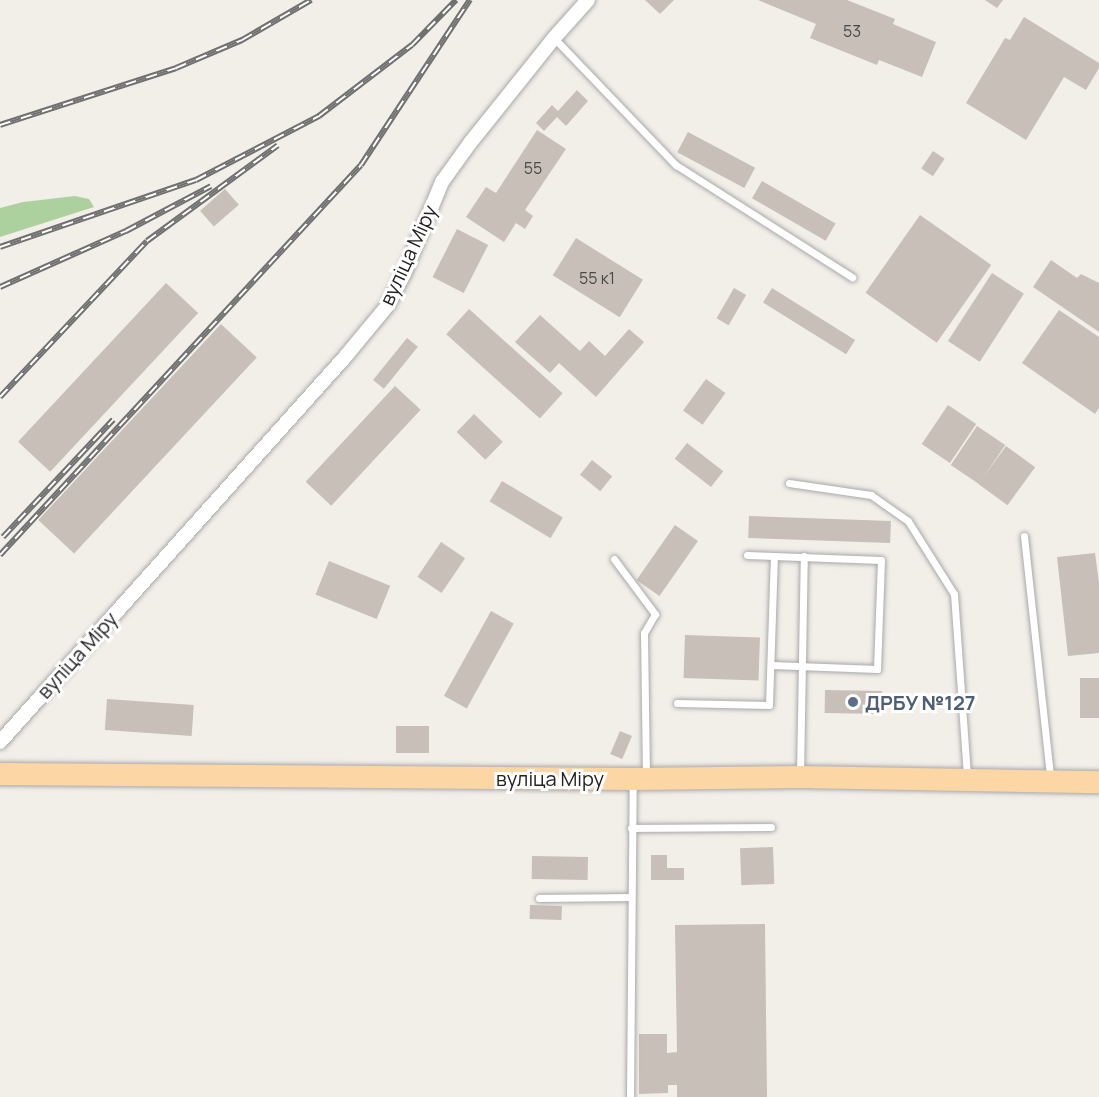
<!DOCTYPE html>
<meta charset="utf-8">
<style>
body{margin:0}
#map{position:relative;width:1099px;height:1097px;overflow:hidden;background:#f2efe9;font-family:Manrope,sans-serif}
div>[style]{position:absolute}
[style*='--x']{left:calc(var(--x)*1px);top:calc(var(--y)*1px);width:calc(var(--w)*1px);rotate:calc(var(--a)*1deg)}
.forest>*{inset:0;background:#add19e}
.building>*{inset:0;background:#c7bfb8;transform-origin:0 0}
.roads{filter:drop-shadow(0 0 2px #a9a9a9) drop-shadow(0 0 2px #a9a9a9)}
.lane>*{height:7px;margin:-3.5px;padding:0 3.5px;transform-origin:3.5px;border-radius:3.5px;background:#fff}
.street>*{height:14px;margin:-7px;padding:0 7px;transform-origin:7px;border-radius:7px;background:#fff}
.primary>*{height:22px;margin:-11px;padding:0 11px;transform-origin:11px;border-radius:11px;background:#fcd6a4}
.rail>*{height:6px;margin-top:-3px;transform-origin:0;background:repeating-linear-gradient(90deg,#fff 0 11px,#707070 0 22px);box-sizing:border-box;border-block:2px solid #707070}
.dots>*{width:16px;height:16px;translate:-50% -50%;box-sizing:border-box;border:3px solid #fff;border-radius:50%}
span{translate:-50% -50%;white-space:nowrap;text-align:center;line-height:1.15;-webkit-text-stroke:6px #fff;paint-order:stroke}
.number-label{font-size:16px;color:#4b4948}
.number-label span{-webkit-text-stroke-width:0}
.street-label{font-size:20px;color:#222}
.service-label{font-size:20px;color:#4e5e75;font-weight:700}
.left{translate:0 -50%;text-align:left}
</style>
<div id="map">
<div class="forest">
<div style="clip-path:polygon(75px 196px,89px 199px,94px 207px,0 237px,0 208px,23px 202px)"></div>
</div>
<div class="building">
<div style="clip-path:polygon(645px 0,674px 0,660px 14px)"></div>
<div style="clip-path:polygon(758px 0,847px 0,895px 19px,893px 24px,936px 42px,922px 77px,879px 60px,877px 65px,810px 38px,816px 24px)"></div>
<div style="clip-path:polygon(985px 0,1003px 0,997px 8px)"></div>
<div style="clip-path:polygon(1024px 17px,1099px 63px,1099px 68px,1086px 90px,1064px 77px,1026px 140px,966px 103px,1005px 38px,1010px 40px)"></div>
<div style="clip-path:polygon(577px 90px,588px 101px,566px 126px,557px 117px,544px 131px,536px 123px,552px 105px,558px 111px)"></div>
<div style="clip-path:polygon(537px 130px,566px 149px,525px 210px,533px 216px,525px 229px,516px 223px,504px 242px,466px 217px,486px 187px,496px 193px)"></div>
<div style="left:688px;top:132px;width:76px;height:23px;rotate:28deg"></div>
<div style="left:933px;top:151px;width:14px;height:21px;rotate:34deg"></div>
<div style="left:762px;top:181px;width:85px;height:20px;rotate:30deg"></div>
<div style="left:225px;top:189px;width:21px;height:33px;rotate:49deg"></div>
<div style="left:920px;top:215px;width:87px;height:95px;rotate:35deg"></div>
<div style="left:457px;top:229px;width:35px;height:54px;rotate:27deg"></div>
<div style="left:576px;top:238px;width:79px;height:44px;rotate:32deg"></div>
<div style="clip-path:polygon(1051px 260px,1077px 278px,1081px 274px,1099px 283px,1099px 332px,1033px 287px)"></div>
<div style="left:992px;top:273px;width:38px;height:81px;rotate:33deg"></div>
<div style="left:166px;top:283px;width:44px;height:217px;rotate:43deg"></div>
<div style="left:734px;top:288px;width:14px;height:35px;rotate:30deg"></div>
<div style="left:772px;top:288px;width:98px;height:17px;rotate:32deg"></div>
<div style="left:469px;top:309px;width:126px;height:34px;rotate:42deg"></div>
<div style="clip-path:polygon(1059px 310px,1099px 337px,1099px 408px,1095px 414px,1022px 363px)"></div>
<div style="clip-path:polygon(540px 315px,580px 351px,589px 341px,605px 356px,629px 329px,644px 342px,596px 397px,559px 363px,550px 373px,515px 342px)"></div>
<div style="left:221px;top:324px;width:49px;height:268px;rotate:43deg"></div>
<div style="left:407px;top:338px;width:14px;height:54px;rotate:39deg"></div>
<div style="left:706px;top:379px;width:24px;height:39px;rotate:36deg"></div>
<div style="left:395px;top:386px;width:35px;height:131px;rotate:43deg"></div>
<div style="left:948px;top:405px;width:34px;height:47px;rotate:34deg"></div>
<div style="left:474px;top:414px;width:40px;height:25px;rotate:44deg"></div>
<div style="left:977px;top:426px;width:34px;height:47px;rotate:34deg"></div>
<div style="left:687px;top:443px;width:46px;height:20px;rotate:38deg"></div>
<div style="left:1006px;top:446px;width:36px;height:47px;rotate:36deg"></div>
<div style="left:592px;top:460px;width:26px;height:19px;rotate:39deg"></div>
<div style="left:502px;top:481px;width:71px;height:24px;rotate:31deg"></div>
<div style="left:749px;top:516px;width:142px;height:22px;rotate:2deg"></div>
<div style="left:675px;top:525px;width:28px;height:67px;rotate:35deg"></div>
<div style="left:441px;top:542px;width:29px;height:42px;rotate:34deg"></div>
<div style="clip-path:polygon(1095px 553px,1099px 583px,1099px 653px,1068px 656px,1057px 557px)"></div>
<div style="left:329px;top:561px;width:66px;height:36px;rotate:22deg"></div>
<div style="left:491px;top:611px;width:26px;height:97px;rotate:29deg"></div>
<div style="left:685px;top:635px;width:75px;height:43px;rotate:2deg"></div>
<div style="left:1080px;top:678px;width:19px;height:40px"></div>
<div style="left:825px;top:690px;width:57px;height:23px;rotate:1deg"></div>
<div style="left:107px;top:699px;width:87px;height:31px;rotate:4deg"></div>
<div style="left:396px;top:726px;width:33px;height:27px"></div>
<div style="left:620px;top:731px;width:13px;height:25px;rotate:23deg"></div>
<div style="left:773px;top:847px;width:37px;height:33px;rotate:88deg"></div>
<div style="clip-path:polygon(651px 855px,667px 855px,667px 868px,684px 868px,684px 880px,651px 880px)"></div>
<div style="left:532px;top:856px;width:56px;height:23px;rotate:1deg"></div>
<div style="left:530px;top:905px;width:32px;height:14px;rotate:2deg"></div>
<div style="clip-path:polygon(765px 924px,767px 1097px,677px 1097px,677px 1085px,668px 1085px,668px 1093px,639px 1094px,639px 1034px,667px 1034px,667px 1053px,677px 1052px,675px 925px)"></div>
</div>
<div class="roads">
<div class="lane">
<div style="--x:554;--y:38;--w:176;--a:46.2"></div>
<div style="--x:676;--y:165;--w:209;--a:32.5"></div>
<div style="--x:789;--y:483;--w:83;--a:8.3"></div>
<div style="--x:871;--y:495;--w:45;--a:35.1"></div>
<div style="--x:908;--y:521;--w:86;--a:57.8"></div>
<div style="--x:954;--y:594;--w:183;--a:85.9"></div>
<div style="--x:1024;--y:536;--w:242;--a:83.8"></div>
<div style="--x:747;--y:555;--w:134;--a:2.1"></div>
<div style="--x:881;--y:560;--w:109;--a:92.1"></div>
<div style="--x:877;--y:669;--w:106;--a:-177.8"></div>
<div style="--x:614;--y:559;--w:69;--a:53.3"></div>
<div style="--x:655;--y:614;--w:22;--a:120"></div>
<div style="--x:644;--y:633;--w:142;--a:89.2"></div>
<div style="--x:677;--y:703;--w:92;--a:1.2"></div>
<div style="--x:769;--y:705;--w:149;--a:-88.1"></div>
<div style="--x:800;--y:775;--w:219;--a:-89"></div>
<div style="--x:631;--y:828;--w:140;--a:-0.4"></div>
<div style="--x:539;--y:898;--w:91;--a:-0.6"></div>
<div style="--x:630;--y:1097;--w:315;--a:-89.5"></div>
</div>
<div class="street">
<div style="--x:0;--y:742;--w:517;--a:-48.14"></div>
<div style="--x:345;--y:357;--w:67;--a:-50.4"></div>
<div style="--x:388;--y:305;--w:35;--a:-63"></div>
<div style="--x:404;--y:274;--w:100;--a:-67.6"></div>
<div style="--x:442;--y:182;--w:48;--a:-54.3"></div>
<div style="--x:470;--y:143;--w:134;--a:-51.3"></div>
<div style="--x:554;--y:38;--w:51;--a:-48.2"></div>
</div>
<div class="primary">
<div style="--x:0;--y:774;--w:633;--a:0.45"></div>
<div style="--x:633;--y:779;--w:167;--a:-0.7"></div>
<div style="--x:800;--y:777;--w:299;--a:1"></div>
</div>
</div>
<div class="rail">
<div style="--x:0;--y:125;--w:185;--a:-17.9"></div>
<div style="--x:176;--y:68;--w:72;--a:-23"></div>
<div style="--x:242;--y:40;--w:80;--a:-30.1"></div>
<div style="--x:0;--y:247;--w:207;--a:-18.9"></div>
<div style="--x:196;--y:180;--w:139;--a:-27.5"></div>
<div style="--x:319;--y:116;--w:117;--a:-37.4"></div>
<div style="--x:412;--y:45;--w:63;--a:-45.6"></div>
<div style="--x:0;--y:287;--w:138;--a:-24"></div>
<div style="--x:126;--y:231;--w:96;--a:-27.9"></div>
<div style="--x:0;--y:397;--w:214;--a:-46.7"></div>
<div style="--x:147;--y:241;--w:162;--a:-36.2"></div>
<div style="--x:3;--y:537;--w:161;--a:-46.8"></div>
<div style="--x:0;--y:555;--w:531;--a:-47.21"></div>
<div style="--x:361;--y:165;--w:198;--a:-56.6"></div>
</div>
<div class="dots">
<div style="left:853px;top:702px;background:#5c6f8a"></div>
</div>
<div class="number-label">
<span style="left:852px;top:31px">53</span>
<span style="left:533px;top:168px">55</span>
<span style="left:597px;top:278px">55 к1</span>
</div>
<div class="street-label">
<span style="left:408px;top:255px;rotate:-65deg">вуліца Міру</span>
<span style="left:77px;top:655px;rotate:-48deg">вуліца Міру</span>
<span style="left:550px;top:778px">вуліца Міру</span>
</div>
<div class="service-label">
<span class="left" style="left:865px;top:702px">ДРБУ №127</span>
</div>
</div>
